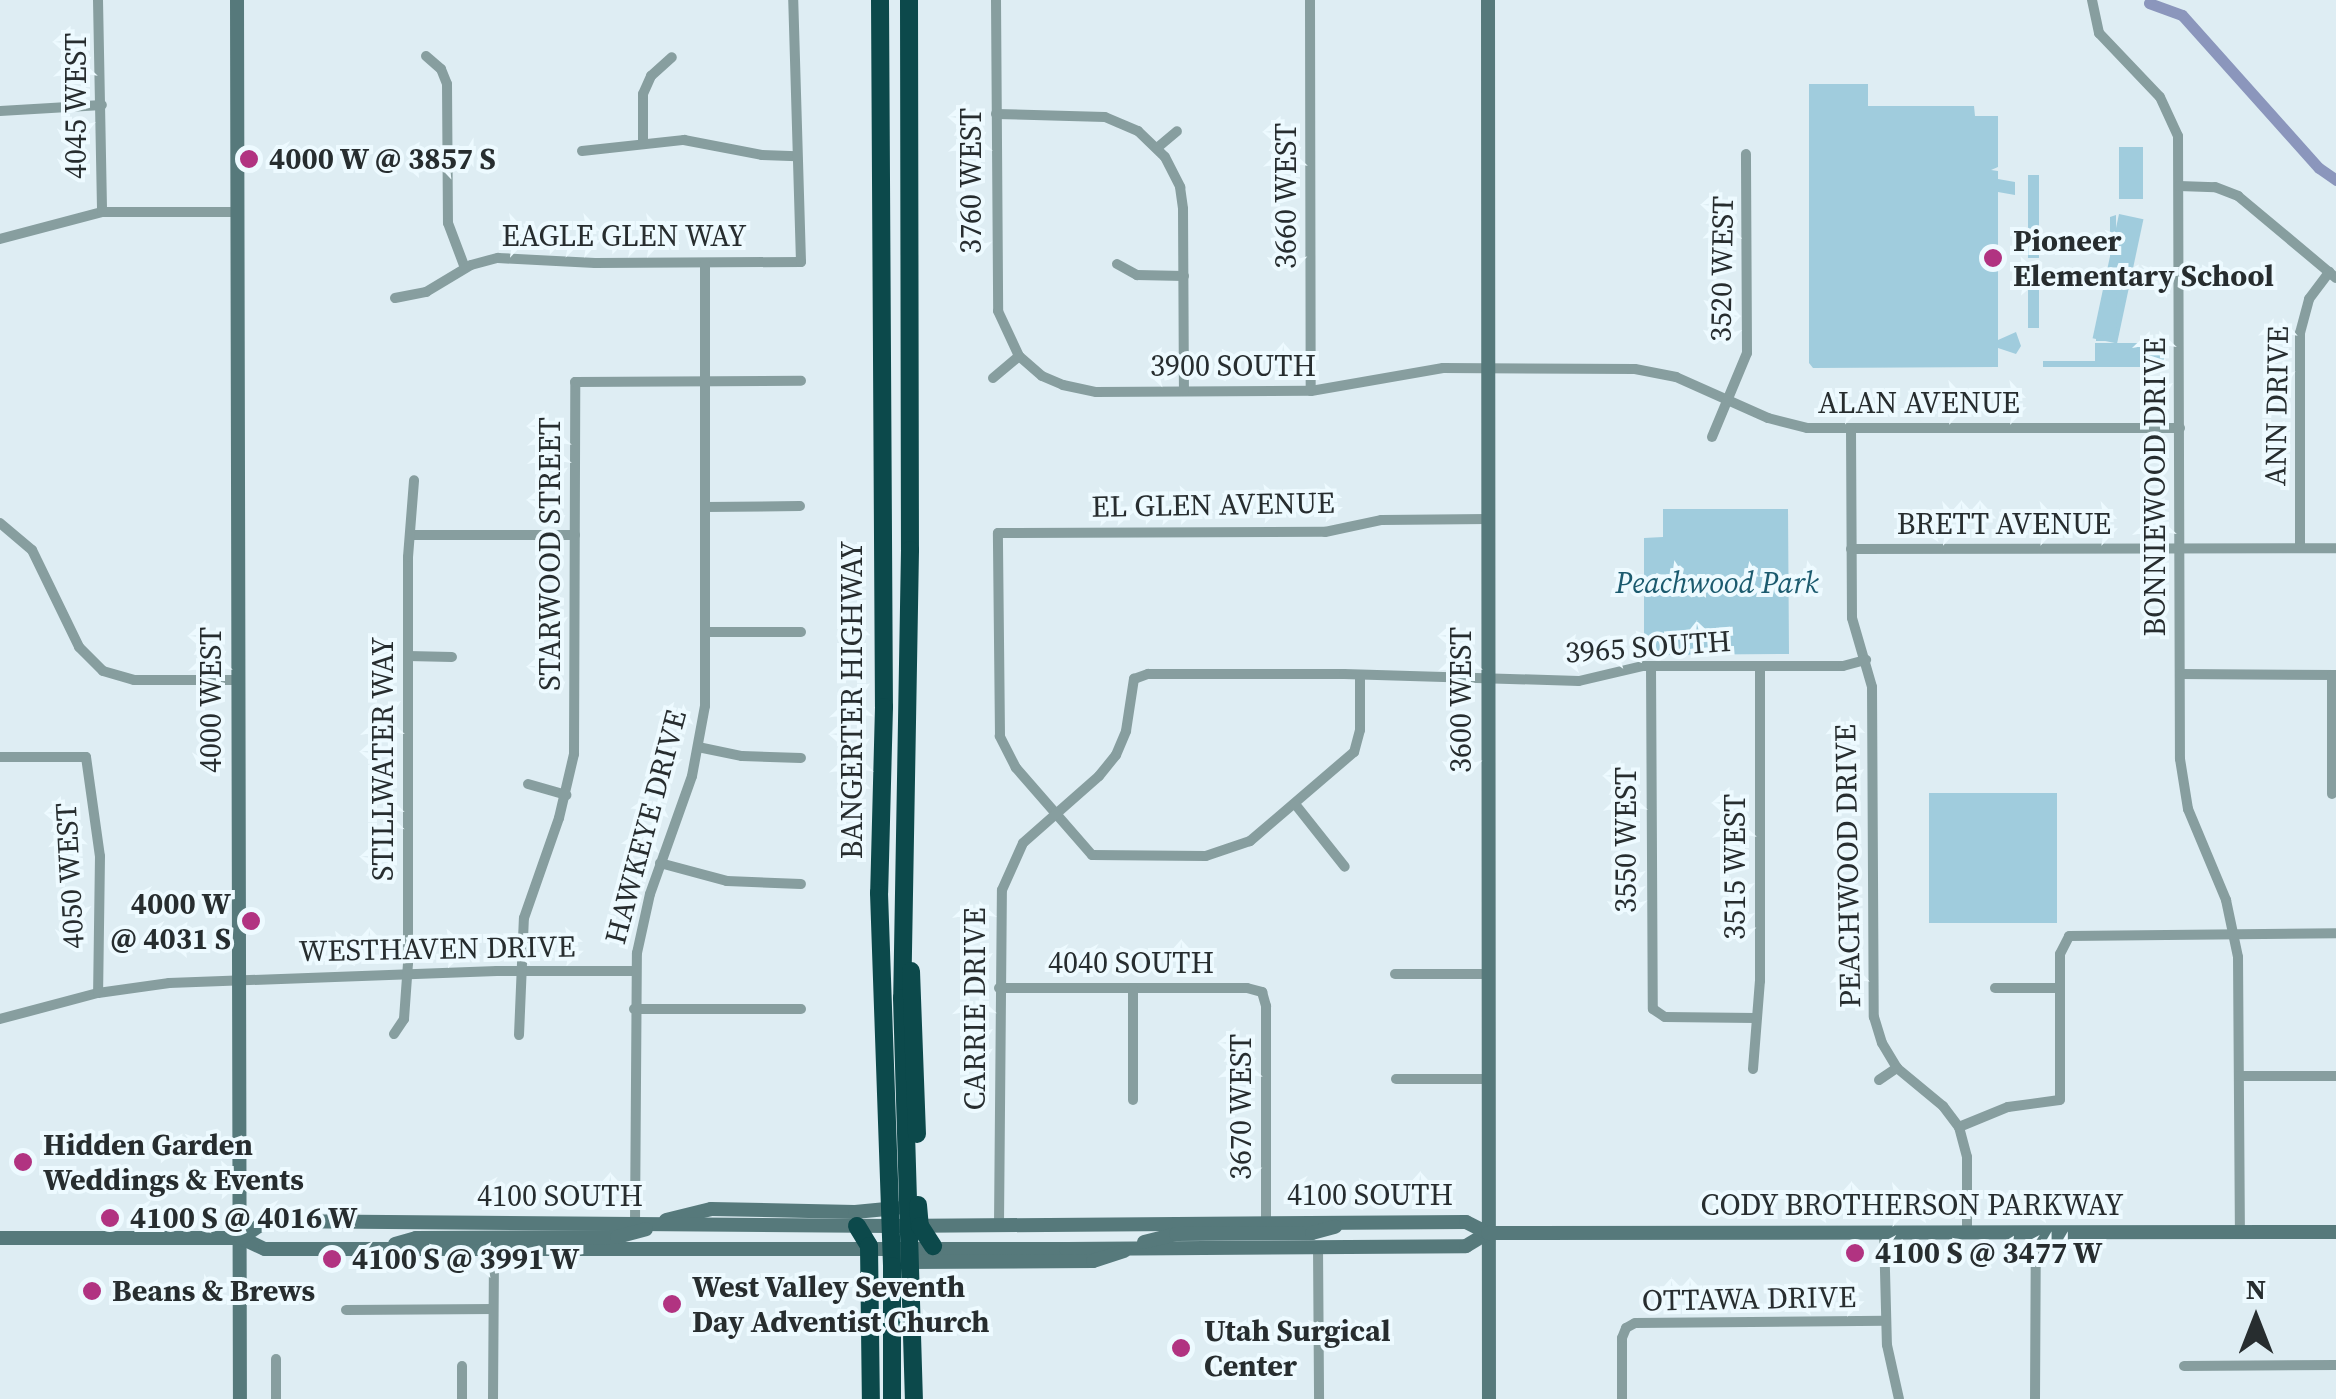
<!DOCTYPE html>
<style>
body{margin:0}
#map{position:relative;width:2336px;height:1399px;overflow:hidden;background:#deedf3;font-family:"Source Serif 4",serif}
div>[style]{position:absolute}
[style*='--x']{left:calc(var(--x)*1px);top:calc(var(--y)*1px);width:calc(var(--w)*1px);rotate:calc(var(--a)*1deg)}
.green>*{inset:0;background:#a0ccdd;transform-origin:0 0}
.canal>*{height:11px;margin:-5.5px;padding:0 5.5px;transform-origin:5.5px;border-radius:5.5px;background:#8b96bc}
.street>*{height:10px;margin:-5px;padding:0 5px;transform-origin:5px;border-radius:5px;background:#879e9f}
.secondary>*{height:14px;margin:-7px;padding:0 7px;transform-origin:7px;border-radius:7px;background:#56797b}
.highway>*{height:18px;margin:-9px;padding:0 9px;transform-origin:9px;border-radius:9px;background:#0c494b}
.dots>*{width:28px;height:28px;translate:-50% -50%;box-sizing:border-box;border:5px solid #edfaff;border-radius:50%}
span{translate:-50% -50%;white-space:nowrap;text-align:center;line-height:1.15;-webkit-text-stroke:8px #edfaff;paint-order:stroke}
.street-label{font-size:30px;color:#272d2f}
.poi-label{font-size:30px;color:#272d2f;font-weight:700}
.left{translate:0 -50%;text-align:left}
.right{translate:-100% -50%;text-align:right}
.park-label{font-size:30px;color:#1b5a6e;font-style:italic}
.north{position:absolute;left:2206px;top:1269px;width:100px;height:100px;-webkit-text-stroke:8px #edfaff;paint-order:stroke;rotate:0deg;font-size:28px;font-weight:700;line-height:40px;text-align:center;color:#272d2f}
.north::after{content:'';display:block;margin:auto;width:35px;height:45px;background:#272d2f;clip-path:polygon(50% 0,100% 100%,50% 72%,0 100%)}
</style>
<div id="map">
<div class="green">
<div style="clip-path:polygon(1809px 84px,1868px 84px,1868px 106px,1974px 106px,1975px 116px,1998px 116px,1998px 167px,1991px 170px,1998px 171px,1998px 179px,2015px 182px,2015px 195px,1998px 192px,1998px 340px,2016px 332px,2021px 346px,2016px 354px,1998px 348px,1998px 367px,1813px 368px,1809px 363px)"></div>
<div style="left:2143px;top:147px;width:52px;height:24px;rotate:90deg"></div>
<div style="left:2028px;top:175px;width:11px;height:83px"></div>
<div style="left:2119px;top:214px;width:25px;height:127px;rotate:12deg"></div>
<div style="clip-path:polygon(2116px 215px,2117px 341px,2096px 341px,2096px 336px,2110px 335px,2110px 217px)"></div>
<div style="left:2028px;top:272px;width:11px;height:56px"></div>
<div style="clip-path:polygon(2095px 343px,2164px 343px,2164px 367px,2043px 367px,2043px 361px,2095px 361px)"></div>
<div style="clip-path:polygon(1663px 509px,1788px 509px,1789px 654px,1644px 655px,1644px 538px,1663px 537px)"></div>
<div style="left:1929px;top:793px;width:128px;height:130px"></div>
</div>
<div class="canal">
<div style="--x:2149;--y:3;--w:35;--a:20"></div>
<div style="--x:2182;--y:15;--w:205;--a:48.2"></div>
<div style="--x:2319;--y:168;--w:21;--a:35"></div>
</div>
<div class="street">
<div style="--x:98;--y:0;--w:212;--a:88.9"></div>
<div style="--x:996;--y:0;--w:311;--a:89.6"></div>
<div style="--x:998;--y:311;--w:50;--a:65"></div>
<div style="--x:1019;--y:356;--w:30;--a:41"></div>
<div style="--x:1042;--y:376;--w:23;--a:23"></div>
<div style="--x:1063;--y:385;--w:34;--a:12"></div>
<div style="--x:1096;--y:392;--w:215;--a:-0.3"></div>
<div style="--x:1311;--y:391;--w:134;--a:-9.9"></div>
<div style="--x:1443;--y:368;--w:192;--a:0.3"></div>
<div style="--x:1635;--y:369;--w:42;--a:11"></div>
<div style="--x:1676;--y:377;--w:101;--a:24"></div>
<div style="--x:1768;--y:418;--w:40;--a:14.4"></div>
<div style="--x:1807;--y:428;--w:373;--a:0"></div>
<div style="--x:1310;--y:0;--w:391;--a:89.9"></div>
<div style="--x:2092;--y:0;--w:34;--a:78"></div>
<div style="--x:2099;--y:33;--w:88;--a:46.4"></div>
<div style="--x:2160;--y:97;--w:43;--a:65.2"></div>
<div style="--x:2178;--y:136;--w:623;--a:89.82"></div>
<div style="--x:2180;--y:759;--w:51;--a:80.9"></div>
<div style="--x:2188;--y:809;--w:99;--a:67.3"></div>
<div style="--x:2226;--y:900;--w:58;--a:78.1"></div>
<div style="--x:2238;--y:957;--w:275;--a:89.6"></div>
<div style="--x:426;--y:56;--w:20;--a:41"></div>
<div style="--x:441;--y:69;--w:16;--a:68"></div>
<div style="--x:447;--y:84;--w:139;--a:89.6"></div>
<div style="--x:448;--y:223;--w:48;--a:69.3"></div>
<div style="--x:0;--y:111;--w:102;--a:-3.4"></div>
<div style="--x:996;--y:114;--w:109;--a:1.6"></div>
<div style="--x:1105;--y:117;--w:36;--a:23"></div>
<div style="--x:1138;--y:131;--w:37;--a:44"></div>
<div style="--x:1165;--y:157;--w:34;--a:63"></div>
<div style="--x:1180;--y:187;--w:22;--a:82"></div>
<div style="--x:1183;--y:209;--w:182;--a:89.7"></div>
<div style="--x:643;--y:144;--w:50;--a:-90"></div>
<div style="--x:643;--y:94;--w:20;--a:-66"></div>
<div style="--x:651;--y:76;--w:28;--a:-42"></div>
<div style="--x:1157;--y:148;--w:26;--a:-40"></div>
<div style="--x:582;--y:151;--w:103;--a:-6.2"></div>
<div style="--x:684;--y:140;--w:79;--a:10.9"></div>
<div style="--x:762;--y:155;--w:35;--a:2"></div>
<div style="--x:2179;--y:186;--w:36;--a:2"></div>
<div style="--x:2215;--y:187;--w:25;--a:21"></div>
<div style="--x:2238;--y:196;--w:128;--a:39.9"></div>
<div style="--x:0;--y:239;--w:106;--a:-14.8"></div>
<div style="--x:102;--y:212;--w:135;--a:0"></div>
<div style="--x:1117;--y:264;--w:23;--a:29"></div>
<div style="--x:1137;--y:275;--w:47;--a:1.2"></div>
<div style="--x:395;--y:298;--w:32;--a:-11"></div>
<div style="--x:426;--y:292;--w:52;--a:-31"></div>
<div style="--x:471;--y:265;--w:28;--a:-15"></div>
<div style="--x:498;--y:258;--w:97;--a:3"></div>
<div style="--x:595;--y:263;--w:206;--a:-0.3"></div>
<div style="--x:801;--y:262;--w:262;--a:-91.7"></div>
<div style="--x:993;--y:378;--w:34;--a:-40"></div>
<div style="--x:1851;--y:429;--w:189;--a:89.7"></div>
<div style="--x:1852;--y:618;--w:72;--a:73.8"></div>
<div style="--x:1872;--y:687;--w:330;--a:89.7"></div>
<div style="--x:1874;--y:1017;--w:27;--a:73"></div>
<div style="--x:1882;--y:1043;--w:29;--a:59"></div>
<div style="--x:1897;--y:1068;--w:60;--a:39.6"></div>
<div style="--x:1943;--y:1106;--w:26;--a:53"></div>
<div style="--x:1959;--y:1127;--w:31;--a:75"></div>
<div style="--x:1967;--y:1157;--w:75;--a:90"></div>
<div style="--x:1712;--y:437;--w:91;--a:-67.4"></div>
<div style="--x:1747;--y:353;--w:199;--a:-90.3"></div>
<div style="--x:705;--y:507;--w:95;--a:-0.6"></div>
<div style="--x:0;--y:523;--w:42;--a:40.2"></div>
<div style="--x:32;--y:550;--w:108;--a:64.1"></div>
<div style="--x:79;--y:647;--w:34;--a:45"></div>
<div style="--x:103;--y:671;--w:32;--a:16"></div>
<div style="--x:134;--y:680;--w:105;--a:0"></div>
<div style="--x:411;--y:535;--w:164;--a:0"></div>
<div style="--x:2300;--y:548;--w:215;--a:-90"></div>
<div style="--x:2300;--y:333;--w:35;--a:-75"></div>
<div style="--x:2309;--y:299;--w:34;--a:-53"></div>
<div style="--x:1851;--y:549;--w:485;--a:-0.1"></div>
<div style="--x:705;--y:632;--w:96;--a:0"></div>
<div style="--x:408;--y:656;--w:44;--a:1.3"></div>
<div style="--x:1651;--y:666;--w:343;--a:89.7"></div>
<div style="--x:1653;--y:1009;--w:14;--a:34"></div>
<div style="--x:1665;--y:1017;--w:90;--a:0.6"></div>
<div style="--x:2180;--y:674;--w:156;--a:0.4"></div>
<div style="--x:2332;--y:675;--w:119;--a:90"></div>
<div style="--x:1360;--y:676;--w:54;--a:90"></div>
<div style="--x:1360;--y:730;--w:23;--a:105"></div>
<div style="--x:1354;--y:752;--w:137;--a:139.4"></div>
<div style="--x:1250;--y:841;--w:46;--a:161.2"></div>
<div style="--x:1206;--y:856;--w:114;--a:-179.5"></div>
<div style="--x:1092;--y:855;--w:116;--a:-131.1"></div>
<div style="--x:1016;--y:768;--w:36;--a:-117"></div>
<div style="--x:1000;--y:736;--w:203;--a:-90.6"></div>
<div style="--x:998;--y:533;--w:327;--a:-0.2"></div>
<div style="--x:1325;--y:532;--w:57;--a:-12.1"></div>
<div style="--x:1381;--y:520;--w:107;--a:-0.5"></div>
<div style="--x:698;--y:747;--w:45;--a:11.6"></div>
<div style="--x:742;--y:756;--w:59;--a:1.9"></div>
<div style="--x:0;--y:757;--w:86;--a:0"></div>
<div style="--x:86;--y:757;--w:100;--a:82"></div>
<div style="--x:100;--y:856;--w:137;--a:90.8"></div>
<div style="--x:528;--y:784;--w:40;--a:16"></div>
<div style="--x:1295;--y:804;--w:80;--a:51.6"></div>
<div style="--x:660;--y:863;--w:69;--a:15"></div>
<div style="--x:727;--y:881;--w:74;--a:2.3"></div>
<div style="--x:1395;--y:974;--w:94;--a:0"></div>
<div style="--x:999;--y:988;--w:248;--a:0"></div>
<div style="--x:1247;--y:988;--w:16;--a:15"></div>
<div style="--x:1262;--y:992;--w:15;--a:74"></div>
<div style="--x:1266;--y:1006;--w:217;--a:90"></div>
<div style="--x:1133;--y:988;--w:112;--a:90"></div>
<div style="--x:1995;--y:988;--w:64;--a:0"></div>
<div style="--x:634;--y:1009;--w:167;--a:0"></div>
<div style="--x:0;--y:1019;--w:101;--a:-14.9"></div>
<div style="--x:98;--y:993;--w:72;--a:-8"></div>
<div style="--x:169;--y:983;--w:328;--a:-2.1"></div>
<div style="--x:497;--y:971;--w:138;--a:0"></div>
<div style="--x:394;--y:1034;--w:18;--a:-56"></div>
<div style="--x:404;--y:1019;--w:56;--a:-85.9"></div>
<div style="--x:408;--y:963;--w:406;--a:-90"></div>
<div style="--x:408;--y:557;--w:77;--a:-85.5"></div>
<div style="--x:519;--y:1035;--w:117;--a:-87.6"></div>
<div style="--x:524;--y:918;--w:106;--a:-70.7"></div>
<div style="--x:559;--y:818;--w:66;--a:-76.8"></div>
<div style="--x:574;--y:754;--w:372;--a:-89.8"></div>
<div style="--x:575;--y:382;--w:226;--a:-0.3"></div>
<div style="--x:1753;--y:1069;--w:88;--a:-85.5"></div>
<div style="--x:1760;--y:981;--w:315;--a:-90"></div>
<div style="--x:2239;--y:1076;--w:97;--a:0"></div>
<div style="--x:1396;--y:1079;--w:93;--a:0"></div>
<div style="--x:1879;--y:1080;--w:22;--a:-34"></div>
<div style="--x:1959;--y:1127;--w:53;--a:-22.2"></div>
<div style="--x:2008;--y:1107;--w:52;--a:-7.7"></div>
<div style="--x:2060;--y:1100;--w:146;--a:-90"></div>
<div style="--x:2060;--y:954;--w:20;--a:-63"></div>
<div style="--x:2069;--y:936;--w:267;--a:-0.6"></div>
<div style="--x:999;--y:1224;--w:334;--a:-89.5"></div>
<div style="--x:1002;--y:890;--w:51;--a:-65.9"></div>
<div style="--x:1023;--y:843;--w:101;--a:-41.4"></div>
<div style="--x:1099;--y:776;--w:27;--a:-51"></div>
<div style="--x:1116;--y:755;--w:26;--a:-67"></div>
<div style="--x:1126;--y:731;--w:53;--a:-81.3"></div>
<div style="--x:1134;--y:679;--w:15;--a:-20"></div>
<div style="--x:1148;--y:674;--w:196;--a:0"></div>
<div style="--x:1344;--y:674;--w:235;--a:1.7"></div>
<div style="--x:1579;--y:681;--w:66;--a:-13.2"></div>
<div style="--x:1643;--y:666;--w:200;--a:0"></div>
<div style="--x:1843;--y:666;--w:24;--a:-15"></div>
<div style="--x:635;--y:1225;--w:272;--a:-89.6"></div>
<div style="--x:637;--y:953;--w:60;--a:-77.6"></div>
<div style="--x:650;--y:894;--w:125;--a:-70.4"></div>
<div style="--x:692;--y:776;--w:71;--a:-79.5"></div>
<div style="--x:705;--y:706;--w:443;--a:-90"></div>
<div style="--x:1884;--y:1233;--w:112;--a:88.5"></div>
<div style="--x:1887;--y:1345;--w:55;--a:77.5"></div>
<div style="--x:1318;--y:1246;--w:153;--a:89.6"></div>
<div style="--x:346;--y:1310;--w:147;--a:-0.4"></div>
<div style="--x:2184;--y:1366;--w:152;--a:-0.4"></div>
<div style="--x:276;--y:1399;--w:40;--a:-90"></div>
<div style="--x:462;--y:1399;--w:33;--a:-90"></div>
<div style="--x:493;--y:1399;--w:151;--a:-89.6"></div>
<div style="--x:1622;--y:1399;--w:61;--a:-90"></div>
<div style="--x:1622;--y:1338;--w:11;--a:-68"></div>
<div style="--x:1626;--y:1328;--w:10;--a:-29"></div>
<div style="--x:1635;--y:1323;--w:251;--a:-0.5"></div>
<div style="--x:2035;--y:1399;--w:167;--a:-89.7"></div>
</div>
<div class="secondary">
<div style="--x:237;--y:0;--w:1399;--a:89.88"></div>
<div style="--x:1488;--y:0;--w:1399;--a:89.96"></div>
<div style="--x:666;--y:1220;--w:46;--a:-13.7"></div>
<div style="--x:711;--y:1209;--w:144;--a:1.2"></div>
<div style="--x:855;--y:1212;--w:42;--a:-5.4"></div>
<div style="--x:0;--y:1238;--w:241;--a:0"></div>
<div style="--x:241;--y:1238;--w:26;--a:25"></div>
<div style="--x:265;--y:1249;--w:801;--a:0"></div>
<div style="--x:1066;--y:1249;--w:400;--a:-0.4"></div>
<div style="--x:1466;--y:1246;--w:26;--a:-31"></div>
<div style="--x:241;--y:1238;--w:30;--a:-34"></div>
<div style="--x:266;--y:1221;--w:625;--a:0.46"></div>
<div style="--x:891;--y:1226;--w:575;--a:-0.4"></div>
<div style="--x:1466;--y:1222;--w:25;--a:27"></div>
<div style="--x:1488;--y:1233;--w:848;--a:-0.07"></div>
<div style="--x:1144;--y:1242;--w:33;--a:-14"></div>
<div style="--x:1176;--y:1234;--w:136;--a:-0.4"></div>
<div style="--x:1312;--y:1233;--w:24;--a:-15"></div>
<div style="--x:395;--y:1244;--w:22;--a:-16"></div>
<div style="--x:416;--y:1238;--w:201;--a:-0.3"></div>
<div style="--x:617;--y:1237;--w:30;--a:-15"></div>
<div style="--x:902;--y:1262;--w:191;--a:-0.3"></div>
<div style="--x:1093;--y:1261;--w:33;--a:-18"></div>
</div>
<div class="highway">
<div style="--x:880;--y:0;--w:707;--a:89.68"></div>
<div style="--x:884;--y:707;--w:186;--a:91.5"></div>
<div style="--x:879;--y:893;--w:373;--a:88"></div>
<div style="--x:892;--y:1266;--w:133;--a:90"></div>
<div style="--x:909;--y:0;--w:550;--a:89.9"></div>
<div style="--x:910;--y:550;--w:448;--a:91"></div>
<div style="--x:902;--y:998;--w:401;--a:88.3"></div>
<div style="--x:911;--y:971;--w:163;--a:87.9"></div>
<div style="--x:918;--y:1205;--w:21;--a:85"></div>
<div style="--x:920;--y:1226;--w:24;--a:57"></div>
<div style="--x:857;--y:1226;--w:23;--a:59"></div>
<div style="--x:869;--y:1246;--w:153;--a:89.3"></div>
</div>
<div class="dots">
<div style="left:249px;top:159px;background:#b13381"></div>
<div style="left:1993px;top:258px;background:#b13381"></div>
<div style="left:251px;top:921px;background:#b13381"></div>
<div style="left:23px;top:1162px;background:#b13381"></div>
<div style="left:110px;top:1218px;background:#b13381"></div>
<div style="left:1855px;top:1253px;background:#b13381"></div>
<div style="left:332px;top:1259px;background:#b13381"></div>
<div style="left:92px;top:1291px;background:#b13381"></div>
<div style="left:672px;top:1304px;background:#b13381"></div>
<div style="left:1181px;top:1348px;background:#b13381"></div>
</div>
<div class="street-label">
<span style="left:76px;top:106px;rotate:-90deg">4045 WEST</span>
<span style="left:971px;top:181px;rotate:-90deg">3760 WEST</span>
<span style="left:1286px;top:196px;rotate:-90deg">3660 WEST</span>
<span style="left:624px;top:236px">EAGLE GLEN WAY</span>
<span style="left:1722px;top:269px;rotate:-89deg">3520 WEST</span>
<span style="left:1233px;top:366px">3900 SOUTH</span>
<span style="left:1919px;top:403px">ALAN AVENUE</span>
<span style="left:2277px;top:406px;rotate:-89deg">ANN DRIVE</span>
<span style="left:2155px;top:487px;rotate:-90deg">BONNIEWOOD DRIVE</span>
<span style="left:1213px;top:505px;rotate:-1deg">EL GLEN AVENUE</span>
<span style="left:2004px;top:524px">BRETT AVENUE</span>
<span style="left:550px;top:554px;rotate:-90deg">STARWOOD STREET</span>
<span style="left:1648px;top:647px;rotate:-4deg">3965 SOUTH</span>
<span style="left:211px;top:700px;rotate:-90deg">4000 WEST</span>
<span style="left:852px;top:700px;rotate:-90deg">BANGERTER HIGHWAY</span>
<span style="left:1461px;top:700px;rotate:-90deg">3600 WEST</span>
<span style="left:383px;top:759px;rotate:-90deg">STILLWATER WAY</span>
<span style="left:646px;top:827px;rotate:-75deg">HAWKEYE DRIVE</span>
<span style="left:1626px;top:840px;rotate:-90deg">3550 WEST</span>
<span style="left:1848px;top:866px;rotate:-91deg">PEACHWOOD DRIVE</span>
<span style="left:1735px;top:867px;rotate:-90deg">3515 WEST</span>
<span style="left:70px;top:876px;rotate:-93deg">4050 WEST</span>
<span style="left:437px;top:949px;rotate:-1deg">WESTHAVEN DRIVE</span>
<span style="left:1131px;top:963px">4040 SOUTH</span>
<span style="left:975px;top:1009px;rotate:-90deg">CARRIE DRIVE</span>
<span style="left:1241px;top:1107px;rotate:-90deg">3670 WEST</span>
<span style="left:1370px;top:1195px">4100 SOUTH</span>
<span style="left:560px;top:1196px">4100 SOUTH</span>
<span style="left:1912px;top:1205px">CODY BROTHERSON PARKWAY</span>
<span style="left:1749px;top:1299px;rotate:-1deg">OTTAWA DRIVE</span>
</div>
<div class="poi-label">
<span class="left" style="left:269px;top:159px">4000 W @ 3857 S</span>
<span class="left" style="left:2013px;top:258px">Pioneer<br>Elementary School</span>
<span class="right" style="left:231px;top:921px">4000 W<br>@ 4031 S</span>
<span class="left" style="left:43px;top:1162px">Hidden Garden<br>Weddings &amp; Events</span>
<span class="left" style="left:130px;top:1218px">4100 S @ 4016 W</span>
<span class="left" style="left:1875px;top:1253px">4100 S @ 3477 W</span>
<span class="left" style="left:352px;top:1259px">4100 S @ 3991 W</span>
<span class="left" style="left:692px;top:1304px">West Valley Seventh<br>Day Adventist Church</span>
<span class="left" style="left:112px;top:1291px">Beans &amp; Brews</span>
<span class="left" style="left:1204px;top:1348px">Utah Surgical<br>Center</span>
</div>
<div class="park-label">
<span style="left:1717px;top:583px">Peachwood Park</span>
</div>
<div class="north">N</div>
</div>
